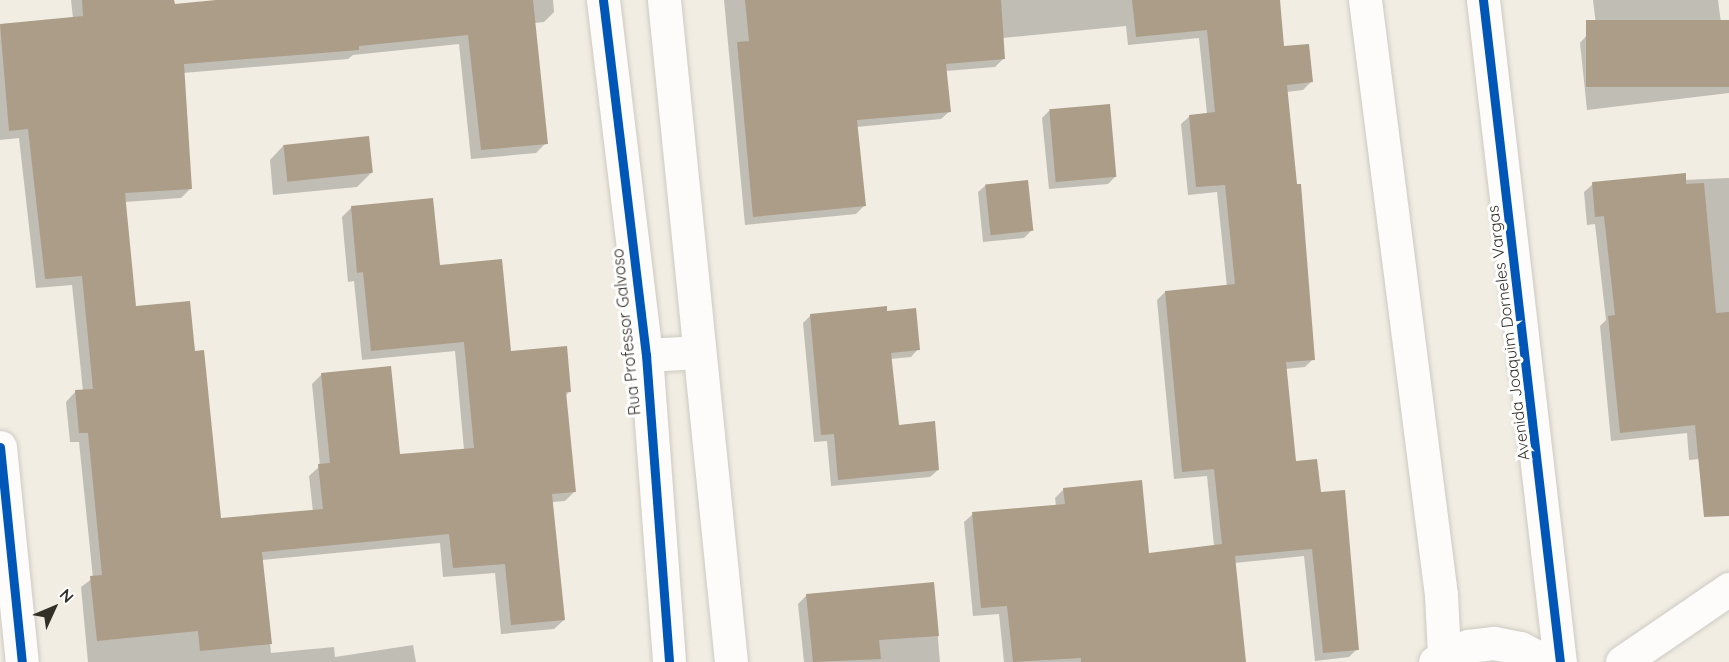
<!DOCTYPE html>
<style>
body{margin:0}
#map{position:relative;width:1729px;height:662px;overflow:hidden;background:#f1ede3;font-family:Quicksand,sans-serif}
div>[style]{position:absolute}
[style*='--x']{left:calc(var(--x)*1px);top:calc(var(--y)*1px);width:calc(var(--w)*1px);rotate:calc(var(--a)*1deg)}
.shadow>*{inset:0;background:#0003}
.building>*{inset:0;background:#ac9d88;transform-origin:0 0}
.roads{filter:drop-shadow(0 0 2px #cdcac2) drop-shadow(0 0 2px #cdcac2)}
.minor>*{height:33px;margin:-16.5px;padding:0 16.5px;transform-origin:16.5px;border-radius:16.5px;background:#fdfcfb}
.cycleway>*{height:9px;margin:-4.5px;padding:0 4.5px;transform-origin:4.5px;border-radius:4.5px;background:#0057b8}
span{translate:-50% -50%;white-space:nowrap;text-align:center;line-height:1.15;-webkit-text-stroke:6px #fff;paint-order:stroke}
.street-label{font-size:16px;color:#333028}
.north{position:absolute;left:24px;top:578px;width:60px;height:60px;-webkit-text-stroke:4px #fff;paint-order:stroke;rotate:46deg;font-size:16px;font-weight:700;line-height:24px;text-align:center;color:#333028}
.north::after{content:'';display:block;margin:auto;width:21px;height:27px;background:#333028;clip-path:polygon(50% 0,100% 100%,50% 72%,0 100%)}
</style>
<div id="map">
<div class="shadow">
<div style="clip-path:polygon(71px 0,173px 0,173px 6px,231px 0,553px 0,554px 12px,544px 22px,534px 23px,546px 143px,536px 153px,471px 159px,459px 44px,353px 55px,348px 59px,183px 73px,191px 188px,181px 198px,125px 202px,135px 308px,194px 352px,220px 520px,313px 512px,309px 476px,320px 466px,312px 384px,322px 374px,398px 456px,464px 450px,455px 351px,362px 360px,354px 281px,348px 282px,342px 217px,352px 207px,439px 267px,510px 353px,570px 391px,564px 397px,575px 491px,565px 501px,552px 502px,564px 620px,554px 629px,501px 634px,495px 573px,443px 577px,440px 543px,262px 560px,271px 653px,334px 647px,335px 657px,413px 645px,416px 662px,88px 662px,81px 587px,93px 578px,79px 442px,70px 442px,66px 402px,75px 392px,83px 391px,72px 285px,36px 288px,19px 138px,0 140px,0 26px,73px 18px)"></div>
<div style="clip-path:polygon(724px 0,1278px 0,1283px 48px,1311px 82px,1303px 90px,1286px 92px,1313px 359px,1305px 367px,1285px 369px,1295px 463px,1319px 494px,1357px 649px,1349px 657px,1315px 661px,1304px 556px,1234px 563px,1244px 662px,1004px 662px,999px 614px,973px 616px,964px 522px,973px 514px,1056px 506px,1055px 498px,1064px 489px,1148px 555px,1214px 546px,1207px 476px,1174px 479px,1157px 300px,1165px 292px,1227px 287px,1217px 192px,1188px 195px,1181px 124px,1190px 116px,1207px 114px,1199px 38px,1128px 45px,1126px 26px,1002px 38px,1004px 58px,995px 67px,946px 71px,950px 111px,941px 119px,856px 127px,864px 206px,856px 214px,745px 225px)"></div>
<div style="clip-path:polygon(1593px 0,1718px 0,1721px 23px,1729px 22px,1729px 93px,1587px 110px,1580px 43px,1587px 35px,1597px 34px)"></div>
<div style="clip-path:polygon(1049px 111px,1116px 176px,1108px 184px,1049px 189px,1042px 118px)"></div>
<div style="clip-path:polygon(284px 145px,371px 173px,357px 187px,273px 195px,270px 160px)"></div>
<div style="clip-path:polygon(1729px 178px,1729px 456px,1689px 460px,1687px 433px,1611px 441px,1600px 326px,1606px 320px,1595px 224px,1587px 225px,1584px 192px,1593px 184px)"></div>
<div style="clip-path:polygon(986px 185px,1032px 230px,1024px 238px,983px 242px,978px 192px)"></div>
<div style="clip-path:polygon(886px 313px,918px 349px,911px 357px,890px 359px,897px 426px,938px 470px,930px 477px,831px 486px,827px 441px,814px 442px,803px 323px,811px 315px)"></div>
<div style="clip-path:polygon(933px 583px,940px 662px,804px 662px,798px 604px,806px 596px)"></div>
</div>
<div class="building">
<div style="clip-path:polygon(82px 0,174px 0,175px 4px,216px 0,533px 0,548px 144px,481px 150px,468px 35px,359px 46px,359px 50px,184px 64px,192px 189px,125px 193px,136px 306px,190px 301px,195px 351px,204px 350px,221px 518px,323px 509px,318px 464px,330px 463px,321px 373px,391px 366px,400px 454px,474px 448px,464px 342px,371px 351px,363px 272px,357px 273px,351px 206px,433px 198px,440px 265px,502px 259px,511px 351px,567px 346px,571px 392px,566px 392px,576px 492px,552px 494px,565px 620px,511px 625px,505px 564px,453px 568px,449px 534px,262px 552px,272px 644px,200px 651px,198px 631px,97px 641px,90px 576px,102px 575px,88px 433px,79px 433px,75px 390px,93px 389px,82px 276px,45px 279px,28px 129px,9px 131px,0 24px,83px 16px)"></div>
<div style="clip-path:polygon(745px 0,1001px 0,1005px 59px,946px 64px,951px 112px,857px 120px,866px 206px,753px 217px,737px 42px,749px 41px)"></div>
<div style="clip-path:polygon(1132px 0,1280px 0,1284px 46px,1309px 44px,1313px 82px,1287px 85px,1297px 184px,1301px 184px,1315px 360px,1286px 362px,1296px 461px,1317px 459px,1321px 492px,1345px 490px,1359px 650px,1323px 653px,1312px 549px,1235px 556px,1246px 662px,1081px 662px,1081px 658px,1013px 662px,1007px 606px,981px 608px,972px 512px,1065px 504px,1063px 488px,1142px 480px,1149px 553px,1222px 544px,1214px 469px,1182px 472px,1165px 291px,1235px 284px,1225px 185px,1196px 187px,1189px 115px,1215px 112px,1207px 30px,1136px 37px)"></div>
<div style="left:1729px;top:20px;width:67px;height:143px;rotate:90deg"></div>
<div style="left:1110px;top:104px;width:73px;height:61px;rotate:85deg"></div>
<div style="left:369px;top:136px;width:37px;height:86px;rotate:84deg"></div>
<div style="clip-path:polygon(1686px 173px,1686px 184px,1704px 183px,1716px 313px,1729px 312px,1729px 516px,1704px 517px,1695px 425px,1620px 433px,1608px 316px,1615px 315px,1604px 216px,1595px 217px,1592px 182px)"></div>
<div style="left:1028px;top:180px;width:51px;height:43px;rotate:84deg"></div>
<div style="clip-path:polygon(887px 306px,887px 311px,916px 308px,920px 350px,891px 353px,899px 425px,935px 421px,939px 470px,838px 480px,834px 434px,821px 435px,810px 314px)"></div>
<div style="clip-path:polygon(934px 582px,939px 636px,879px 640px,881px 659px,813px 662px,806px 594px)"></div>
</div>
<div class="roads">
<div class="minor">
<div style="--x:603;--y:0;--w:358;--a:83.1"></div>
<div style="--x:646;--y:355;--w:308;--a:85.7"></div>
<div style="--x:664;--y:0;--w:665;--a:84.22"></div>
<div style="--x:1365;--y:0;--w:600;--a:82.72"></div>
<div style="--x:1441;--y:595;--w:60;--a:87.1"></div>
<div style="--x:1483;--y:0;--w:666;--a:83.37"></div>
<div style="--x:646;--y:355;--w:53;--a:-3.2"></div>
<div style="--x:0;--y:447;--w:216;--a:84.2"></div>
<div style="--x:1435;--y:662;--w:37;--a:-26"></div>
<div style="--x:1468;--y:646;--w:26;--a:-7"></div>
<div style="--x:1494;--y:643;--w:26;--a:11"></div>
<div style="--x:1520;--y:648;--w:31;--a:27"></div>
<div style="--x:1622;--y:662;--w:130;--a:-34.3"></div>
</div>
</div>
<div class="cycleway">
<div style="--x:603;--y:0;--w:358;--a:83.1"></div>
<div style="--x:646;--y:355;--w:308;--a:85.7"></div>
<div style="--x:1483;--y:0;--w:666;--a:83.37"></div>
<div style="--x:0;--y:447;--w:216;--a:84.2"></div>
</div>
<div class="street-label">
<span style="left:626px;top:332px;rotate:-96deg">Rua Professor Galvoso</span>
<span style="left:1508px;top:333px;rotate:-97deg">Avenida Joaquim Dorneles Vargas</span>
</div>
<div class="north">N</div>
</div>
